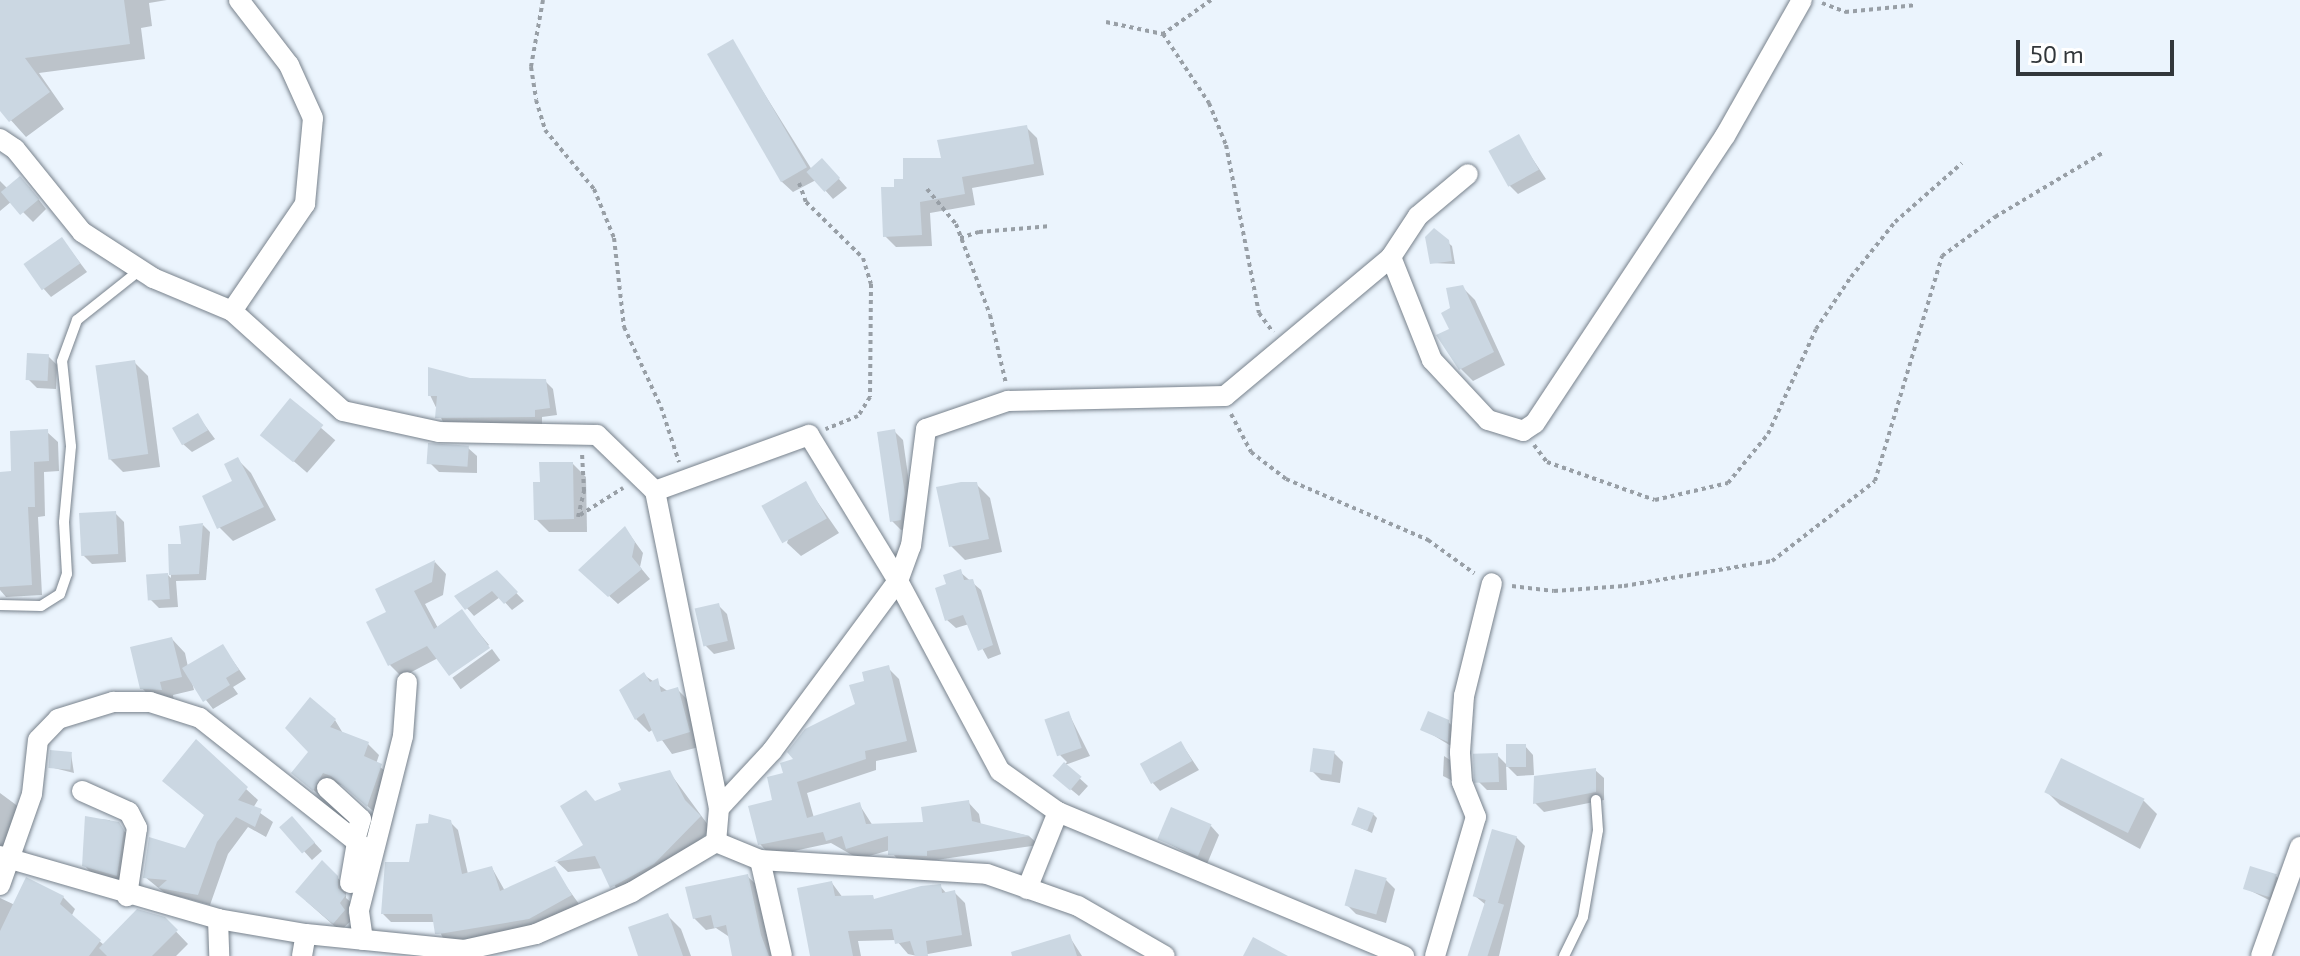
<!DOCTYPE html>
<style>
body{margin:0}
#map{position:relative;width:2300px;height:956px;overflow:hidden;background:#ebf4fd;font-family:"Exo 2",sans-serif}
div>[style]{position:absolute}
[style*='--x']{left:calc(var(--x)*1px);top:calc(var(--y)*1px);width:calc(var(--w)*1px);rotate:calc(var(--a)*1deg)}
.shadow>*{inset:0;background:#0003;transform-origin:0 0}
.building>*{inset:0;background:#cbd7e2;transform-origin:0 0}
.path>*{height:4px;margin-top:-2px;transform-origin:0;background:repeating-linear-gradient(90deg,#989fa6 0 4px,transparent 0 8px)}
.roads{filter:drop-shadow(0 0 2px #78828c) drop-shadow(0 0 2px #78828c)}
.service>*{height:10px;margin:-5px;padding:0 5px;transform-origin:5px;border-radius:5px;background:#fff}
.minor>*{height:20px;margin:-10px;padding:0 10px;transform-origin:10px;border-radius:10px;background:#fff}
span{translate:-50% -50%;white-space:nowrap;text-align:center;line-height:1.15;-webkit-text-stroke:8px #fff;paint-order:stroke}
.scale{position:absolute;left:2016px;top:40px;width:158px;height:36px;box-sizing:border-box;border:4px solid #32373b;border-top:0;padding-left:10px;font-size:24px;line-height:28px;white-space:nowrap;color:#32373b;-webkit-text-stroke:6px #fff;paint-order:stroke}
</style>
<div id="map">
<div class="shadow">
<div style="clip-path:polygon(0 0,167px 0,149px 3px,152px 26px,141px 28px,145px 59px,39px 73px,64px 109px,26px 137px,0 108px)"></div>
<div style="clip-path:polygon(732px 42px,812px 170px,831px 170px,847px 188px,833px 199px,816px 180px,793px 192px,781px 181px)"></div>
<div style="clip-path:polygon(1026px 127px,1037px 138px,1044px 175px,972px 188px,975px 205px,930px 213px,932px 246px,896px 247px,885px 236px,896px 189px,943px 160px)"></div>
<div style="clip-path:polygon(1518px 137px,1546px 179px,1518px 194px,1509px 185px)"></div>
<div style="clip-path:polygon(0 181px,9px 190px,29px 187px,46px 209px,33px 222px,12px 201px,0 211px)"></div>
<div style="clip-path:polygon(1434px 231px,1452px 246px,1455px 264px,1432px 263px)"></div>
<div style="clip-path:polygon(62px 239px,87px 272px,51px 297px,43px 288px)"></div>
<div style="clip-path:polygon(1462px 287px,1475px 300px,1505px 365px,1473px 381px,1461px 369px,1452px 329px,1452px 309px)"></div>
<div style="clip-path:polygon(48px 356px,57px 365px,56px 389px,37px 388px,28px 379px)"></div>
<div style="clip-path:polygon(134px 362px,148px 376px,160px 467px,123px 472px,110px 459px)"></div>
<div style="clip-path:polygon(470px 380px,545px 381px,553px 389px,557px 415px,542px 417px,542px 424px,444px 424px,430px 395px)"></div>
<div style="left:290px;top:401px;width:60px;height:43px;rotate:41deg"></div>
<div style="clip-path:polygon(198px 416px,215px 439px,192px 452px,183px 444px)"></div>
<div style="clip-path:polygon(894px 431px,903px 440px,912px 504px,909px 528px,901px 530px,892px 521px)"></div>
<div style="clip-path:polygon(47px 432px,58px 442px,59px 471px,44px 472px,45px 516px,38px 517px,42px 595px,6px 597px,0 590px,0 506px)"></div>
<div style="clip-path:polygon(468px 448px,477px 456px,477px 473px,439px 472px,430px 463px)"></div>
<div style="clip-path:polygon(238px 460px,251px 473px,276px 520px,233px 541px,219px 527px)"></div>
<div style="clip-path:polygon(573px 464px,586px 477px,587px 532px,549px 532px,536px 519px,542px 484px)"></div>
<div style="clip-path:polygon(805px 484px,839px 533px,801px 556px,787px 543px)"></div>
<div style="clip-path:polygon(976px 484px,990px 498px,1002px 552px,965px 560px,951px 546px)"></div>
<div style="clip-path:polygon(115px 513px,124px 522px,126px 562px,92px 564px,83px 555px)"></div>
<div style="clip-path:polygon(203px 525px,210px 532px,206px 580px,176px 581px,178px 607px,159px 608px,150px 599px,168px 575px,171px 578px,170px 546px,184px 546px)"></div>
<div style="clip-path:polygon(625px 528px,643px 553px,640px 567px,650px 579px,618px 604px,581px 570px)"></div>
<div style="clip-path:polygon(435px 562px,446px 574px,443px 595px,425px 604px,438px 628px,461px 611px,489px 645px,450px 674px,438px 658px,402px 677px,390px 665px,389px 613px)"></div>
<div style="clip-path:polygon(960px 572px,981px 590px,1001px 654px,988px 659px,969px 624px,956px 628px,947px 620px,949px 585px)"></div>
<div style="clip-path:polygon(497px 573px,524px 601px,512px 610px,500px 597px,474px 616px,457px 597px)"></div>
<div style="clip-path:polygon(718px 605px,727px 614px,735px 649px,714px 654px,705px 645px)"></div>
<div style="clip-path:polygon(172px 639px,185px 653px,188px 667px,223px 647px,246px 679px,233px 687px,238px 694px,213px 709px,192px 682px,194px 690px,173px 695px,174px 703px,155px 702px,142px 688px)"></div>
<div style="left:492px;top:649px;width:14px;height:49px;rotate:54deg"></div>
<div style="clip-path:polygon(888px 668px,899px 679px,917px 752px,876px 761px,876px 770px,807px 793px,814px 818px,859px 804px,873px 826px,926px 824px,968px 802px,979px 814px,981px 825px,1029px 836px,1039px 845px,902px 865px,890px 850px,859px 859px,831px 843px,771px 856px,760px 844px,786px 775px,858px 705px,867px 682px)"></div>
<div style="clip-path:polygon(644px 675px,669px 692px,678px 690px,691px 703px,703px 746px,672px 754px,654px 729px,649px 732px,636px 719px,622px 690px)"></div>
<div style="clip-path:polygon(1069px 714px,1090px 756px,1065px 765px,1088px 786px,1079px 796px,1055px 776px,1067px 762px,1060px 755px)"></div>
<div style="clip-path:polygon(335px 720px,344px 735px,368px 744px,379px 755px,376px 764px,393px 777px,379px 816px,344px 786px,335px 783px,325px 800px,294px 773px)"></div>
<div style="clip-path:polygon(1448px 722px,1457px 730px,1456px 749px,1423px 729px)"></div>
<div style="clip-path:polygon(1181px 743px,1199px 770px,1160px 791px,1152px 782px)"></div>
<div style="clip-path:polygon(1525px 746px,1533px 755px,1534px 775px,1517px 776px,1506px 765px,1507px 790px,1487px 790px,1478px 781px,1497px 755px,1508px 766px)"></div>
<div style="clip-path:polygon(1334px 753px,1343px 762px,1340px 783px,1321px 780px,1312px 771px)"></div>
<div style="clip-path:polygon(71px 754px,74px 773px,50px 767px)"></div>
<div style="clip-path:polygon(1444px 756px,1450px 760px,1451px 780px,1443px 776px)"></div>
<div style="clip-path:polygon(1595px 770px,1604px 778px,1604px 800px,1544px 812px,1535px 803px)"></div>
<div style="clip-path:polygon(670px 773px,711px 829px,666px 875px,623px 898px,603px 868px,568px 872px,557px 862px,585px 845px,596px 803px)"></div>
<div style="clip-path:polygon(164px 781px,246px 789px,258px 800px,253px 808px,273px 822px,266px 837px,248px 827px,228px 854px,210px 905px,181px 897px,180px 902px,172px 899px,145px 877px,186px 850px,206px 816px)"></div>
<div style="clip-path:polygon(2047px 792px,2144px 801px,2157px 814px,2140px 849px,2060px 805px)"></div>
<div style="clip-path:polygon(0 793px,23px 810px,0 852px)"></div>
<div style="clip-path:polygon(1373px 814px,1377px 818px,1372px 833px,1354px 825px)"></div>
<div style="clip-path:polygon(87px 818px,109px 820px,132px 837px,130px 888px,97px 879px,84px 865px)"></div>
<div style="clip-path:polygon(450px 822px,458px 830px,468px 874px,492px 868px,505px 891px,554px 869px,579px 904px,538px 927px,456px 943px,445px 942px,435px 922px,391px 922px,383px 914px,411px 864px)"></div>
<div style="clip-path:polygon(1211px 826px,1219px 835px,1207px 864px,1160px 839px)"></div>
<div style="clip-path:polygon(282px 827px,300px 827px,322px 851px,312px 860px)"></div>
<div style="clip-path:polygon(1516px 837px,1525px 846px,1499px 956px,1474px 956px,1486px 905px,1475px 896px)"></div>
<div style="clip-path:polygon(322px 863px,346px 886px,346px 898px,354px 905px,348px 913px,352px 920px,340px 931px,306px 901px)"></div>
<div style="clip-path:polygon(747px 876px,759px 887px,775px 956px,735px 956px,731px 938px,716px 928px,706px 930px,694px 918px)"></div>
<div style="clip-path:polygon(2276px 876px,2284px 884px,2277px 904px,2245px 888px)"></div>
<div style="clip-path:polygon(1386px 880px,1395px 889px,1386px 923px,1356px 914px,1347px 905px)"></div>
<div style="clip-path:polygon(832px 883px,843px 898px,876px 900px,940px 886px,947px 894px,954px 892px,965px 903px,972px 946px,917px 956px,908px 954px,896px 940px,858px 941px,861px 956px,812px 956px)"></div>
<div style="clip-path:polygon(63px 897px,75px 909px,71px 917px,104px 945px,164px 919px,188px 944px,176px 956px,0 956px,0 898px,15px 905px)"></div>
<div style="clip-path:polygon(667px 915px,681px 929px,691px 956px,640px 956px)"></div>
<div style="clip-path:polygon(1069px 936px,1082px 956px,1033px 956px)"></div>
</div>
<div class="building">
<div style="clip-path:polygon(0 0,124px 0,130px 44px,25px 58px,50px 92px,9px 122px,0 111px)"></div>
<div style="left:733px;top:39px;width:148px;height:30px;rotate:60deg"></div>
<div style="clip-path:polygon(1027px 125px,1034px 164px,962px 177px,965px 194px,920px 202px,922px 235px,883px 237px,881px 187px,894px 187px,894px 179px,903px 179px,903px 158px,941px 158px,937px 140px)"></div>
<div style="left:1519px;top:134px;width:41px;height:35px;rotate:61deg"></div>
<div style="left:822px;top:158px;width:27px;height:21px;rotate:48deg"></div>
<div style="left:20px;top:176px;width:30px;height:25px;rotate:50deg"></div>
<div style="clip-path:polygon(1434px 228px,1449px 240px,1452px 261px,1430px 264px,1425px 237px)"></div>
<div style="left:62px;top:237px;width:32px;height:47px;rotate:55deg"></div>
<div style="clip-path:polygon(1463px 285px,1494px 352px,1459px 370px,1436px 335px,1449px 329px,1441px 313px,1450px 308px,1446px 288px)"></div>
<div style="left:27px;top:353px;width:22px;height:27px;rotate:3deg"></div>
<div style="left:135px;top:360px;width:95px;height:40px;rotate:82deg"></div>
<div style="clip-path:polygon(428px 367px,470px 378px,546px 379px,550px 408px,535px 410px,535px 417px,435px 418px,437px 396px,428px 396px)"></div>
<div style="left:290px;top:398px;width:43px;height:48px;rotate:39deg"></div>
<div style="left:198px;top:413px;width:20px;height:30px;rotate:60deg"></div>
<div style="clip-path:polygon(48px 429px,49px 461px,34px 462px,35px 507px,28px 507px,32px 585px,0 587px,0 472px,11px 471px,10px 431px)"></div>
<div style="clip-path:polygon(895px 429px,905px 494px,901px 520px,890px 522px,877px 432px)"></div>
<div style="left:428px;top:443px;width:41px;height:21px;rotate:4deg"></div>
<div style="clip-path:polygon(238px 457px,264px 507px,217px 529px,202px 496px,232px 481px,224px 464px)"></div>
<div style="clip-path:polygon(539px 462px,573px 462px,574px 519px,534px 520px,533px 482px,540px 482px)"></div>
<div style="left:806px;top:481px;width:43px;height:51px;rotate:61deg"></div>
<div style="clip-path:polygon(961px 482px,977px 482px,989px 539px,949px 547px,936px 487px)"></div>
<div style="left:116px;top:511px;width:43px;height:37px;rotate:87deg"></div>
<div style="clip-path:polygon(203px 523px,199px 574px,169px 575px,168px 544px,181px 544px,179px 526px)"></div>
<div style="clip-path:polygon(625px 526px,635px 542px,632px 557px,642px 569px,608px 597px,578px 570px)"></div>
<div style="clip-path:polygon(435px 560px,432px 582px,414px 591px,434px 629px,462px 609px,490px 648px,449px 676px,427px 646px,388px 666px,366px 622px,386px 612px,375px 589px)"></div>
<div style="clip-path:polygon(961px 569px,964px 580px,973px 579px,993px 645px,978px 651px,963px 615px,945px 621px,935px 588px,946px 584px,943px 575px)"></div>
<div style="clip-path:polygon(497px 570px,518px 592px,504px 604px,492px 591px,465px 610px,454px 596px)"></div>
<div style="left:168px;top:573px;width:26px;height:22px;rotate:86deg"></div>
<div style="left:719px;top:603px;width:39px;height:25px;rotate:77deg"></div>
<div style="clip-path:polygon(172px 637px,182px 677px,160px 682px,162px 690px,140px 689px,130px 647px)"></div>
<div style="clip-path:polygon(223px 644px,239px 670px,226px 678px,230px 685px,203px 702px,182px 668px)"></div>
<div style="clip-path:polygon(889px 665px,907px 741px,865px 751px,866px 759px,797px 782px,807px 818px,860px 802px,866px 824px,923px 822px,921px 807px,969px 800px,972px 821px,1030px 836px,927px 851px,927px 856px,888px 855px,888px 836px,846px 849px,842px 836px,826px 841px,823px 832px,758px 845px,748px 806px,772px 800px,767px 777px,783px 773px,780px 763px,793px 759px,787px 752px,805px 729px,855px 704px,849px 685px,864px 681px,862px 672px)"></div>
<div style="clip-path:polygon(644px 672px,650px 682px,658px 678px,661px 692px,678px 687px,690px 732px,657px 742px,644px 713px,635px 720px,619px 690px)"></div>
<div style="clip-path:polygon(310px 697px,336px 719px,330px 727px,369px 742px,364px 756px,382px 764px,367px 807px,331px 776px,323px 773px,313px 791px,291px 773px,308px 752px,285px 728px)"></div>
<div style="left:1069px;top:711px;width:39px;height:26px;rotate:71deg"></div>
<div style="clip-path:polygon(1428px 711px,1449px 720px,1448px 742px,1420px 730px)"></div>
<div style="clip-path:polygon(196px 739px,248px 787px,238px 800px,262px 809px,255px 827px,236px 817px,217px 842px,198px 895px,158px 888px,167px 880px,143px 878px,149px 837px,185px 848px,204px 815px,162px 781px)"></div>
<div style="left:1181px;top:741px;width:23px;height:47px;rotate:61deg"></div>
<div style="left:1526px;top:744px;width:23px;height:20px;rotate:90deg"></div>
<div style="left:1313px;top:748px;width:22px;height:24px;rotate:8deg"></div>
<div style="left:50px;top:750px;width:22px;height:18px;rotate:5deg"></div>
<div style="left:1498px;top:753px;width:29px;height:25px;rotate:88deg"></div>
<div style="left:2061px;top:758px;width:93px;height:38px;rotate:26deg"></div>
<div style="left:1064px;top:762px;width:23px;height:18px;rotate:40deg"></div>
<div style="clip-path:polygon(1596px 768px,1596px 792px,1533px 804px,1534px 776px)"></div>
<div style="clip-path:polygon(670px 770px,685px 800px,701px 816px,654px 864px,610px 888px,595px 856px,554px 862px,583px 845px,560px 806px,586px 790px,595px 801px,621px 790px,618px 783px)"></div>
<div style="left:1171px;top:807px;width:44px;height:35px;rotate:23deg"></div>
<div style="left:1358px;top:807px;width:17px;height:19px;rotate:21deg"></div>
<div style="clip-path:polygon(429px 814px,451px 820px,462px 874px,492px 866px,500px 891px,555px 866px,572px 895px,529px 919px,439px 934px,435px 934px,432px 914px,381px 914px,385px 862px,409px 862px,416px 824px,428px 823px)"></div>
<div style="clip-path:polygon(85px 816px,119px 822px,124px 830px,117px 876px,82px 866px)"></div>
<div style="left:292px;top:816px;width:35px;height:17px;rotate:49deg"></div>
<div style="left:1492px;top:829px;width:26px;height:70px;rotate:16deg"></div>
<div style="clip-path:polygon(322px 860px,338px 876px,338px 888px,346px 895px,340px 903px,345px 910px,333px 924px,295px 892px)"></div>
<div style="left:2250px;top:866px;width:28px;height:24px;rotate:17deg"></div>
<div style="left:1355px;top:869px;width:33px;height:38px;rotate:16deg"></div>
<div style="clip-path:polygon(748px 874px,761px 935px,769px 956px,732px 956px,726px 925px,714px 928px,711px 915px,693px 919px,685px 887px)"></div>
<div style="clip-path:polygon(26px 877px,64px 896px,60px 904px,101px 940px,89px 956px,0 956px,0 931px)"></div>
<div style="clip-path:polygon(832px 881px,835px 896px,873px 895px,874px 899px,921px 886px,941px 884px,942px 893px,955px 890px,962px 935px,926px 941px,928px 956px,915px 956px,910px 941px,895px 944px,892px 929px,848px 931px,853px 956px,810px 956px,797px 888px)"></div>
<div style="left:1486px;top:899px;width:19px;height:60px;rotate:18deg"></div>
<div style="clip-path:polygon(137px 909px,165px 917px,178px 930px,152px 956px,107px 956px,99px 948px)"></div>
<div style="clip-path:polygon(668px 913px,683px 956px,638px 956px,628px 927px)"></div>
<div style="clip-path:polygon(1070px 934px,1077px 956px,1012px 956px,1011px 952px)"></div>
<div style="clip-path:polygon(1253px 937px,1288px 956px,1243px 956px)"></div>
</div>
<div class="path">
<div style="--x:543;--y:0;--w:68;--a:100.2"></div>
<div style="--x:531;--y:67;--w:33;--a:81"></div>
<div style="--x:536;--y:100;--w:31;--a:73"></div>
<div style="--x:545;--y:130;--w:77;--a:50.3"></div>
<div style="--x:594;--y:189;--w:53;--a:67.8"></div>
<div style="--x:614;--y:238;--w:90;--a:83.6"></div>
<div style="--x:624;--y:327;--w:88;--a:65.2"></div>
<div style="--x:661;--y:407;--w:58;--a:71.9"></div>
<div style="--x:1211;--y:0;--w:59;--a:144.7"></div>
<div style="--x:1163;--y:34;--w:83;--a:56.3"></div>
<div style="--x:1209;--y:103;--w:45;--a:68"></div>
<div style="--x:1226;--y:145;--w:171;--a:78.9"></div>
<div style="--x:1259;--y:313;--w:24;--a:54"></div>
<div style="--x:1822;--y:3;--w:25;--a:21"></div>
<div style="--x:1845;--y:12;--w:72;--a:-5.6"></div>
<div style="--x:1106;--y:22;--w:58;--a:11.9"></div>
<div style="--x:799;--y:183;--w:20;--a:70"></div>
<div style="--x:806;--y:202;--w:80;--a:44.5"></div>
<div style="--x:863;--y:258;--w:27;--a:73"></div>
<div style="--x:871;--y:284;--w:113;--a:90.5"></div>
<div style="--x:870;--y:397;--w:22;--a:122"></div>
<div style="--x:858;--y:416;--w:35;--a:158"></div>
<div style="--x:927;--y:189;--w:45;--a:50.4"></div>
<div style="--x:956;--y:224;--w:97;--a:69.5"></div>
<div style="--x:990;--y:315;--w:71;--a:76.9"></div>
<div style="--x:960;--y:238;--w:20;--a:-18"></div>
<div style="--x:979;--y:232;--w:72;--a:-4.8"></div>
<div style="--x:1231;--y:414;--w:43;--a:62.2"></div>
<div style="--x:1251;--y:452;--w:44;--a:37.6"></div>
<div style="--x:1286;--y:479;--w:155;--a:23.2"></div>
<div style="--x:1428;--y:540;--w:57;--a:35.7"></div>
<div style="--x:1534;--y:445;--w:21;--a:53"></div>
<div style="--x:1547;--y:462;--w:114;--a:19.4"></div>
<div style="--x:1655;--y:500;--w:75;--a:-13.1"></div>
<div style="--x:1728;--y:483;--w:63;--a:-50.8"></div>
<div style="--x:1768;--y:434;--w:115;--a:-65.4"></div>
<div style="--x:1816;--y:329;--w:63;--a:-56.1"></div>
<div style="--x:1851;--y:277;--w:70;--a:-51.3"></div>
<div style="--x:1895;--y:222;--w:89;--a:-41.4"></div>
<div style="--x:580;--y:515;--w:51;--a:-32.1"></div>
<div style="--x:578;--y:517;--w:27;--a:-77"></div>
<div style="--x:584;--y:491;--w:38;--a:-93"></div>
<div style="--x:1512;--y:586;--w:42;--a:6.8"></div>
<div style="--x:1554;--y:591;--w:70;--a:-4.1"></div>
<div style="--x:1624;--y:586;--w:150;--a:-9.6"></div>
<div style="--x:1772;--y:561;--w:130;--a:-37.8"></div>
<div style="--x:1875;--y:481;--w:235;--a:-73.4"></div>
<div style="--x:1942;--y:256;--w:66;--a:-36.3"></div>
<div style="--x:1995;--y:217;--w:127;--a:-30.8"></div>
</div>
<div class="roads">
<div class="service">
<div style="--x:0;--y:605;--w:41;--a:1.4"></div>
<div style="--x:41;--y:606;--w:22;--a:-32"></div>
<div style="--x:60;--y:594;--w:21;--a:-71"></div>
<div style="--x:67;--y:574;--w:52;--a:-93.3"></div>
<div style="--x:64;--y:522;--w:76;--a:-84.7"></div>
<div style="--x:71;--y:446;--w:85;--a:-96"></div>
<div style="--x:62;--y:361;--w:44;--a:-69.9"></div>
<div style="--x:77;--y:320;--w:80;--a:-38.4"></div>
<div style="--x:1564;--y:956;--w:43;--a:-64"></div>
<div style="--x:1583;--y:917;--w:88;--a:-80.2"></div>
<div style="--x:1598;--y:830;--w:30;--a:-94"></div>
</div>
<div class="minor">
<div style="--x:0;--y:139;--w:18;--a:34"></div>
<div style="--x:15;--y:149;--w:107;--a:51.1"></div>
<div style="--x:82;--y:232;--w:85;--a:32.9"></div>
<div style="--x:153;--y:278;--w:86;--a:22.7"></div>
<div style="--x:232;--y:311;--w:149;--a:42"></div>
<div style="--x:343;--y:411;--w:98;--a:12.3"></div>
<div style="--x:439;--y:432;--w:158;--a:1.1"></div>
<div style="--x:597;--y:435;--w:81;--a:44"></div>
<div style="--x:655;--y:491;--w:323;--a:78.6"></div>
<div style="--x:719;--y:808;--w:34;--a:95"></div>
<div style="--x:1391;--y:257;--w:111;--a:68.3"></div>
<div style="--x:1432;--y:360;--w:82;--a:47"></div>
<div style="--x:1488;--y:420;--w:37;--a:17"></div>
<div style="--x:1523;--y:431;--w:14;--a:-34"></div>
<div style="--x:1535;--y:423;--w:344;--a:-56.5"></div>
<div style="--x:1725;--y:136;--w:156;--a:-60.5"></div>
<div style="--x:232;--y:311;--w:130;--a:-55.7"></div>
<div style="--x:305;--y:204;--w:86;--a:-84.7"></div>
<div style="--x:313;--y:118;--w:58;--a:-114.4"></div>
<div style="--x:289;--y:65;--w:82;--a:-127.6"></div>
<div style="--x:655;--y:491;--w:164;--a:-20"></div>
<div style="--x:809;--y:435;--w:171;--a:58.6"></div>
<div style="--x:898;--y:581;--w:216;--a:61.8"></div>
<div style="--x:1000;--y:771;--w:71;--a:35.3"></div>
<div style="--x:1058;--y:812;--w:375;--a:22.6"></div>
<div style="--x:327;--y:788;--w:46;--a:42.4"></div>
<div style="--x:361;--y:819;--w:22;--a:106"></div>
<div style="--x:82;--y:791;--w:51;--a:24.1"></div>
<div style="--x:129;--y:812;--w:18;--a:63"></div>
<div style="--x:137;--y:828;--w:69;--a:98.4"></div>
<div style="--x:719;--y:808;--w:78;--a:-47.1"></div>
<div style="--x:772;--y:751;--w:212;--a:-53.5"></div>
<div style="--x:898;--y:581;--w:37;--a:-70"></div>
<div style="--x:911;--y:546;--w:118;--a:-82.7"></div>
<div style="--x:926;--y:429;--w:87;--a:-18.9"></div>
<div style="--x:1008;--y:401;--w:217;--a:-1.3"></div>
<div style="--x:1225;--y:396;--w:217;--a:-39.9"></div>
<div style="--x:1391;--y:257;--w:49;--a:-56.6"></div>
<div style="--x:1418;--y:216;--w:65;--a:-40"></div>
<div style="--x:0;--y:856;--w:227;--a:16.1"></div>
<div style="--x:218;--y:919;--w:89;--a:9.7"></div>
<div style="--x:306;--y:934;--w:159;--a:5.8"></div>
<div style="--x:464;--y:950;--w:74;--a:-12.5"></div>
<div style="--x:536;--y:934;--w:105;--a:-23.6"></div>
<div style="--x:632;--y:892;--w:98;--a:-30.8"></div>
<div style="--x:716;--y:842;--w:48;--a:22.2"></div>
<div style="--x:760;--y:860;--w:227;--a:3.5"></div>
<div style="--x:987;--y:874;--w:96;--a:19.4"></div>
<div style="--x:1078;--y:906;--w:100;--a:29.9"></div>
<div style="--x:760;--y:860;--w:98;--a:77.1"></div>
<div style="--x:350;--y:883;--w:42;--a:-80.3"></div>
<div style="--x:0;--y:885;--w:96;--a:-70.6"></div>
<div style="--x:32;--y:794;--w:54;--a:-83.7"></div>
<div style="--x:38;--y:740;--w:29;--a:-46"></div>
<div style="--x:58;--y:719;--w:58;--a:-17.2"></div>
<div style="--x:113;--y:702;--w:37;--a:0"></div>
<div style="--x:150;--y:702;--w:52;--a:17.7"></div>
<div style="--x:200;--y:718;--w:219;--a:38.3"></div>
<div style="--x:1027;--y:889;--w:83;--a:-68.1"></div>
<div style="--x:218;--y:919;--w:37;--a:88"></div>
<div style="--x:363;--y:940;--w:30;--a:-98"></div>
<div style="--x:359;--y:910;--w:179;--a:-75.8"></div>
<div style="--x:403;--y:736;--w:54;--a:-85.8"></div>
<div style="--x:302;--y:956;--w:22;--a:-80"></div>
<div style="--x:1435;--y:956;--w:145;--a:-73.6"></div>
<div style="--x:1476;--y:817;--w:38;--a:-112"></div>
<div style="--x:1462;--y:782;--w:30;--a:-94"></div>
<div style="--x:1460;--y:752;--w:56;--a:-85.9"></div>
<div style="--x:1464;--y:696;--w:116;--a:-76.1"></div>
<div style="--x:2261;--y:956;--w:116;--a:-70.3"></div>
</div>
</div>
<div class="scale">50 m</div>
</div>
